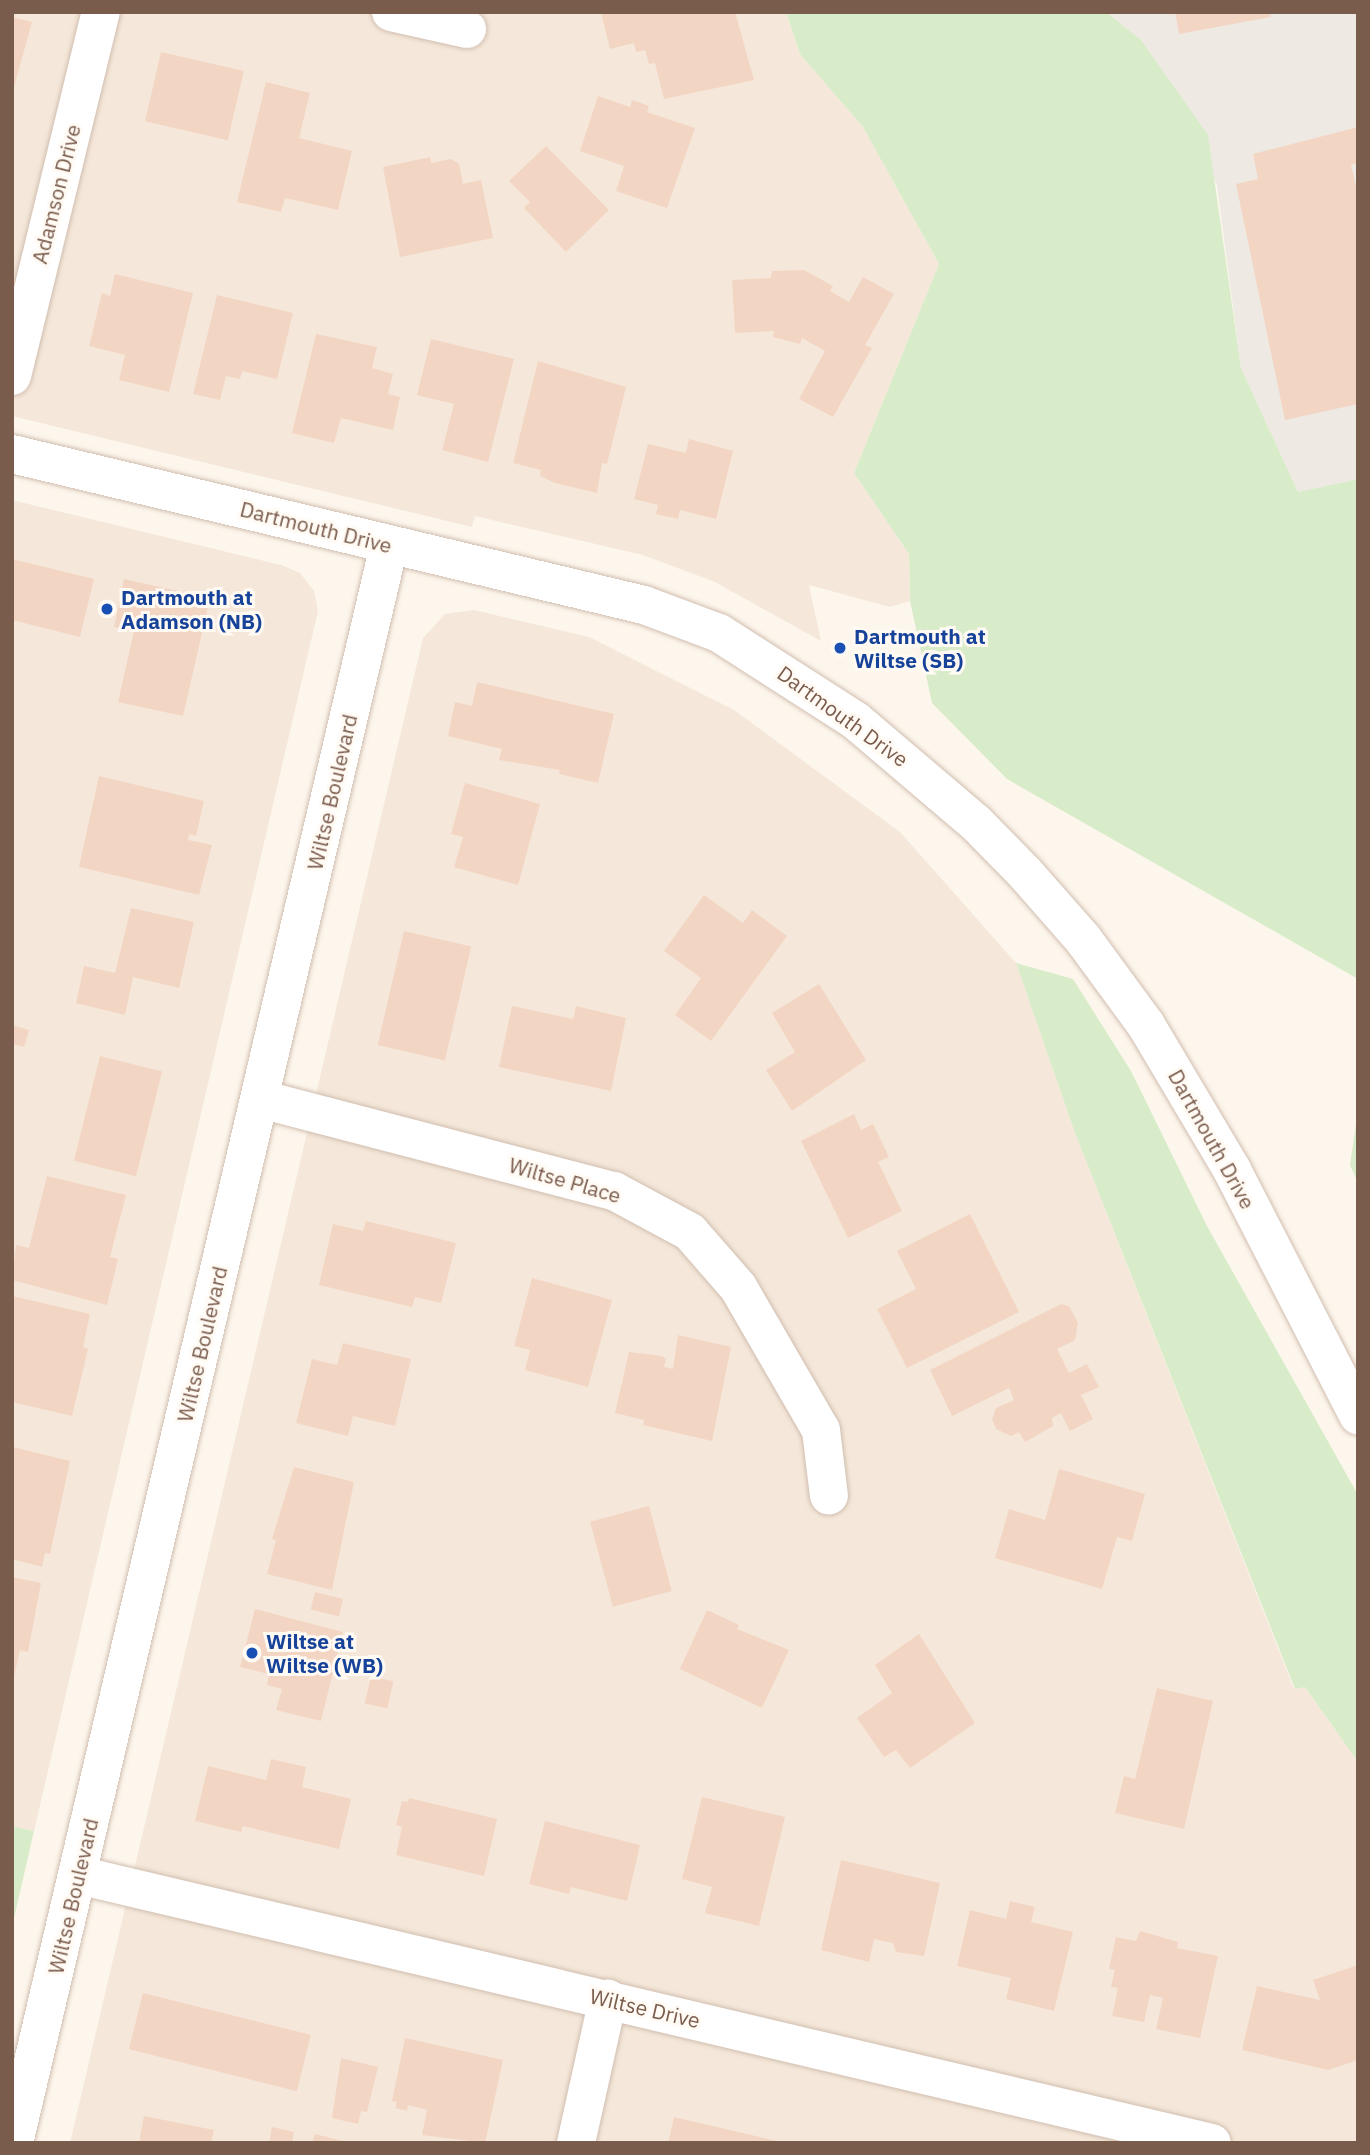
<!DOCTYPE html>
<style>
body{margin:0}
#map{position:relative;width:1370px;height:2155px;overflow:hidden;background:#fdf6ec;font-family:"IBM Plex Sans",sans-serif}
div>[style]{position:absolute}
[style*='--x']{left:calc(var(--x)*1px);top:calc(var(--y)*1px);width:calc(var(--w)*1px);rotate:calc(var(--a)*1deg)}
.residential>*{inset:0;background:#f5e8da}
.industrial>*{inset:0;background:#efe9e4}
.green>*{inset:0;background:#d8ecc9}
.building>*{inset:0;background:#f3d5c3;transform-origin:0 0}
.roads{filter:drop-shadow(0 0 2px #d1beb0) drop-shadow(0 0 2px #d1beb0)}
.minor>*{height:38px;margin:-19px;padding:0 19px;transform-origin:19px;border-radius:19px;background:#fff}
.tertiary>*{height:38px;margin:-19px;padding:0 19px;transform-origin:19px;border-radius:19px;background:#fff}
.dots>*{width:19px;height:19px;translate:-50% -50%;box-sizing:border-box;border:4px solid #fffaf3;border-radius:50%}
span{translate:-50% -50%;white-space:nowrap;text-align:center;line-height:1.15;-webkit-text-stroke:6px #fffaf3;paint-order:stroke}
.street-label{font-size:21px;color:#7a5c4d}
.transit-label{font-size:21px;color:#164399;font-weight:700}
.left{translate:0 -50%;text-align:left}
.frame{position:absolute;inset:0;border:14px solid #7a5c4d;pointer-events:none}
</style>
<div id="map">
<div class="residential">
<div style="clip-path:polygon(12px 12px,786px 12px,800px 54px,863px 127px,939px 264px,854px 473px,909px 554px,910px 601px,890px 607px,809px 585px,821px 641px,715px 582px,643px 555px,475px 516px,472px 527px,12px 416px)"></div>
<div style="clip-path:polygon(12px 500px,281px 565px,300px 573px,314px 591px,318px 611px,34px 1831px,12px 1826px)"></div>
<div style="clip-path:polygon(474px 610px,589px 637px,734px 710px,900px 832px,1016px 963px,1075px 1133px,1294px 1689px,1305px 1687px,1358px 1762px,1358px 2143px,70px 2143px,423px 638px,445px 614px)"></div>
</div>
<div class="industrial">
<div style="clip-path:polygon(1106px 12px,1358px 12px,1358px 479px,1298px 492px,1241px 368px,1217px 185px,1141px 40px)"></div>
</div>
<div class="green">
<div style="clip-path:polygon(786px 12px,1106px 12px,1141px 40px,1208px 135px,1241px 368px,1298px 492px,1358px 479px,1358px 979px,1007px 779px,932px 703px,910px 601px,909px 554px,854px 473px,939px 264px,863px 127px,800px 54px)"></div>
<div style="clip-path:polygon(1016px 963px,1073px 979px,1131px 1071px,1207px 1226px,1358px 1495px,1358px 1762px,1305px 1687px,1295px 1689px,1075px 1133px)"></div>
<div style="clip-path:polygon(1358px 1111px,1358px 1183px,1350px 1165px)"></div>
<div style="clip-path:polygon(12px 1826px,34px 1831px,12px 1927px)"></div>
</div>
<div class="building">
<div style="clip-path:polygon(601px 12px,735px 12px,754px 80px,664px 99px,655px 63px,649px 64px,645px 50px,636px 52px,634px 43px,610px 49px)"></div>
<div style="clip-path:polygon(1175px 12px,1270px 12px,1271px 17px,1179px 34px)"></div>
<div style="clip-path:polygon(12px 17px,32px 22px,13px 91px,12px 91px)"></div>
<div style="left:161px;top:52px;width:85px;height:71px;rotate:13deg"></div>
<div style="clip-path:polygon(266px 82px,310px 93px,299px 138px,352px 151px,338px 210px,285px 198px,281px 212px,237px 202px)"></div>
<div style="clip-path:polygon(598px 96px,630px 107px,632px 100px,649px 106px,647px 112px,695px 128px,667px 208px,616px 191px,624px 166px,580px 151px)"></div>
<div style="clip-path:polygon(1358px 127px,1358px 163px,1351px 165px,1358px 194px,1358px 404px,1285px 420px,1236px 184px,1258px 179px,1253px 154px)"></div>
<div style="clip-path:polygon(546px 146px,609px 210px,566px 252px,524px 208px,530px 202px,509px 181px)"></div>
<div style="clip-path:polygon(430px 157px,431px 163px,451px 159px,459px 164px,463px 184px,481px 180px,493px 238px,400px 257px,383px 167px)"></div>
<div style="clip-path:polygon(804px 270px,833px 286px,830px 291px,849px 302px,863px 277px,894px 294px,865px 345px,872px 348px,833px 417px,799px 399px,825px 351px,802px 338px,800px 344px,773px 337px,774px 331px,735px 333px,732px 280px,771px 278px,772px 271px)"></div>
<div style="clip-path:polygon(115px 274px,193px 293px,169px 392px,119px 380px,125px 355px,89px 346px,102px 293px,110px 296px)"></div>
<div style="clip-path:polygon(217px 295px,293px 313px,277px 379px,242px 371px,240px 379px,226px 376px,220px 400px,193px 394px)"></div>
<div style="clip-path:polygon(316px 334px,377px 347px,372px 368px,393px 374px,388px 394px,400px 397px,393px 430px,341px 418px,334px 443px,292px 433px)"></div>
<div style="clip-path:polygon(431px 339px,514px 359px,488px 462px,442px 450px,454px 404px,417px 395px)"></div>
<div style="clip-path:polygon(538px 361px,626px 387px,607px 464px,602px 463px,597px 493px,555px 483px,540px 476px,541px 470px,513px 463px)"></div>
<div style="clip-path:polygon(689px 439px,733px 451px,716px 519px,680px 510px,678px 519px,656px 514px,658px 505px,634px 499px,648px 444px,686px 453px)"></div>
<div style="clip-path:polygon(12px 559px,94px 579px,80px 637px,12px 620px)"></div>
<div style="clip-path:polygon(124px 579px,210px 598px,183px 716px,118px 702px,134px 631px,114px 627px)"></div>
<div style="clip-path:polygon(477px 682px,614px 714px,598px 783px,559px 774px,560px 770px,499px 760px,502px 749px,448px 736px,455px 702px,472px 706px)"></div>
<div style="clip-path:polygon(99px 776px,204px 801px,196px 836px,189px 834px,188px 840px,212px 845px,199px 895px,79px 867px)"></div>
<div style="clip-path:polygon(465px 783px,540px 804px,518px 885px,454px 867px,463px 837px,451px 834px)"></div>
<div style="clip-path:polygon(704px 895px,743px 923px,752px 910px,787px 936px,711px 1041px,675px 1015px,701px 978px,664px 951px)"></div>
<div style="clip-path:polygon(131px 908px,194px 922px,179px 988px,133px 977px,125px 1015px,76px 1003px,84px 966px,115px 973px)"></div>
<div style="left:404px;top:931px;width:69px;height:117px;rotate:13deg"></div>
<div style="clip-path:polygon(819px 984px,866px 1060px,792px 1111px,766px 1070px,795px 1052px,772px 1013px)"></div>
<div style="clip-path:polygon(512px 1006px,573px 1019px,576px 1006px,626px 1018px,611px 1091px,499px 1067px)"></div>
<div style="clip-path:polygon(12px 1025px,29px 1030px,24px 1047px,12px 1044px)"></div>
<div style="left:100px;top:1056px;width:64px;height:108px;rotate:14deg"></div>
<div style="clip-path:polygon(854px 1114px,861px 1130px,873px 1124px,889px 1157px,878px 1162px,902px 1211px,848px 1238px,801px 1141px)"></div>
<div style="clip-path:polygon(47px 1176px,126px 1195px,110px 1257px,118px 1259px,107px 1305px,12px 1280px,16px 1245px,29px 1248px)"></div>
<div style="clip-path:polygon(970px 1214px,1019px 1312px,907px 1368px,877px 1309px,916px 1289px,897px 1251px)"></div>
<div style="clip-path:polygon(366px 1221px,456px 1243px,441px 1303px,415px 1297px,412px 1307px,319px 1285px,333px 1224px,363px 1231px)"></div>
<div style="clip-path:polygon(532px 1278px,612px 1300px,588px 1387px,525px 1370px,530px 1350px,514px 1346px)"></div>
<div style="clip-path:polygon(12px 1296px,90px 1314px,83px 1347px,88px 1349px,72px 1416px,12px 1402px)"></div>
<div style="clip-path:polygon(1061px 1304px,1069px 1306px,1078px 1323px,1075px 1340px,1057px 1349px,1069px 1373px,1087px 1364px,1099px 1387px,1081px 1395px,1093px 1419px,1070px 1431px,1061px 1413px,1052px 1418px,1053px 1426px,1025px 1442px,1019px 1432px,1011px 1436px,996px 1429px,992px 1419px,996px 1408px,1014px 1400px,1009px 1388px,952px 1416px,930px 1370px)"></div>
<div style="clip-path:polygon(678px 1335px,731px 1347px,712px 1441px,643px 1425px,644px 1420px,615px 1413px,629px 1352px,662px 1356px,666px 1359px,664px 1367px,673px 1369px)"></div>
<div style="clip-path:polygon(343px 1343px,411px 1359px,395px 1426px,353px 1416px,348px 1436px,296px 1423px,312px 1359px,337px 1365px)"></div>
<div style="clip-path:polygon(13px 1447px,70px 1461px,50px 1554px,45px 1553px,42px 1567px,12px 1559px)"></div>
<div style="clip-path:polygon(294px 1467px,354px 1482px,332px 1590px,267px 1574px,276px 1540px,272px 1539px)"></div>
<div style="clip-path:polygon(1059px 1469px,1145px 1494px,1132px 1541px,1117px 1537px,1102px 1589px,995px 1558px,1009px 1509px,1045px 1520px)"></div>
<div style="left:649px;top:1506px;width:88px;height:61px;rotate:75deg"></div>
<div style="clip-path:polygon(12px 1577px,41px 1583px,28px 1652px,20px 1650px,13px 1681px)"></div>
<div style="left:315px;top:1592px;width:29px;height:18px;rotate:14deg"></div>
<div style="clip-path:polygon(255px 1609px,343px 1632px,321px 1721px,276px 1710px,282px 1689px,267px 1685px,269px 1674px,240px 1667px)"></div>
<div style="clip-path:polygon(707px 1610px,739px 1625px,737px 1629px,789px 1650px,762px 1708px,680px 1669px)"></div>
<div style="clip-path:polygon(919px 1634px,975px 1723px,910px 1768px,896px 1750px,884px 1757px,857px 1718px,892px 1693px,875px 1665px)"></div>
<div style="left:371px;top:1676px;width:23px;height:28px;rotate:13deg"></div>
<div style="clip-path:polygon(1157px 1688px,1213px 1701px,1184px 1829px,1115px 1813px,1124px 1776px,1135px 1779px)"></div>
<div style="clip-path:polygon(271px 1759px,306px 1767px,302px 1787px,351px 1799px,339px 1849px,243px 1826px,241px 1832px,195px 1821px,208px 1766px,266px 1780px)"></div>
<div style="clip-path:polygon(702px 1797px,785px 1817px,759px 1926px,705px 1913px,712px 1887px,682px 1879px)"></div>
<div style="clip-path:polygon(409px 1798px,497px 1819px,484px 1876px,396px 1855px,402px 1827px,396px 1825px,402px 1801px,408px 1802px)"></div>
<div style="clip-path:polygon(545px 1821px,640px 1845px,627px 1901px,571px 1887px,569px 1894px,529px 1884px)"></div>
<div style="clip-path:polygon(841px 1860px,940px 1883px,924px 1956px,896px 1952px,893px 1943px,874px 1939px,869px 1962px,821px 1950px)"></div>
<div style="clip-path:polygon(1010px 1901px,1035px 1907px,1031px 1922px,1073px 1932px,1054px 2011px,1006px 1999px,1011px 1978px,957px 1966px,970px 1910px,1006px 1919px)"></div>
<div style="clip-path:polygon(1140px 1931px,1178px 1942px,1177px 1948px,1218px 1956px,1200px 2038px,1156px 2029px,1163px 1998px,1150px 1995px,1144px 2022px,1112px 2016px,1118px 1988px,1111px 1987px,1115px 1970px,1109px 1969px,1116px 1937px,1136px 1941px)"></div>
<div style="clip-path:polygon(1358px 1965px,1358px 2060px,1328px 2070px,1242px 2050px,1257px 1986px,1320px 2000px,1313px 1980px)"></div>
<div style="left:143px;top:1993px;width:173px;height:58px;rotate:14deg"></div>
<div style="clip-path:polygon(405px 2038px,503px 2060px,485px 2143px,422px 2135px,427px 2110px,408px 2105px,407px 2111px,395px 2108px,397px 2102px,392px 2101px)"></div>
<div style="clip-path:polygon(341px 2058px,378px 2067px,367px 2112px,361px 2111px,358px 2124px,332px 2118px)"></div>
<div style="clip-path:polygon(144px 2116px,214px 2130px,211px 2143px,139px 2143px)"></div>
<div style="clip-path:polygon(674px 2117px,781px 2142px,781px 2143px,668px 2143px)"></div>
<div style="clip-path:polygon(272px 2127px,294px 2132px,292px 2143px,269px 2143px)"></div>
<div style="clip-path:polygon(315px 2134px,347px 2142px,347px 2143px,312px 2143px)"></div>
</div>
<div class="roads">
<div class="minor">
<div style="--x:391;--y:12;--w:78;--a:12.6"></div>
<div style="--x:12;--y:376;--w:375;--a:-76.3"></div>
<div style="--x:260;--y:1099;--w:366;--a:14.6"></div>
<div style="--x:614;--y:1191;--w:86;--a:28.3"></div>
<div style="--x:690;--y:1232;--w:73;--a:48.9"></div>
<div style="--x:738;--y:1287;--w:165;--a:59.9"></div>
<div style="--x:821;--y:1430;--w:66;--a:83.1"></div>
<div style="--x:78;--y:1875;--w:1165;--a:13.3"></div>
<div style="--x:14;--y:2143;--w:1641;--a:-76.79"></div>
<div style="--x:576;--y:2143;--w:148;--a:-77.5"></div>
</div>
<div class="tertiary">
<div style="--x:12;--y:454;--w:650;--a:13.44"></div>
<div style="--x:644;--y:605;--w:80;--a:20.5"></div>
<div style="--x:719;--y:633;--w:163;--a:32.7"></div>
<div style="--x:856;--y:721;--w:157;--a:40.4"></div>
<div style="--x:976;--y:823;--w:70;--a:45.6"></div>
<div style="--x:1025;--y:873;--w:88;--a:48.7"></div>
<div style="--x:1083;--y:939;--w:107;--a:53.8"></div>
<div style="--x:1146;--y:1025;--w:169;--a:59.3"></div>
<div style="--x:1232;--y:1170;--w:276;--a:62.8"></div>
</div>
</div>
<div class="dots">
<div style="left:107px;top:609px;background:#1a4fb4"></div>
<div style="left:840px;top:648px;background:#1a4fb4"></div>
<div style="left:252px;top:1653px;background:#1a4fb4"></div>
</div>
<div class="street-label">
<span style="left:56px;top:194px;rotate:-76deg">Adamson Drive</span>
<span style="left:316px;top:527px;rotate:14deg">Dartmouth Drive</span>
<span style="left:843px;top:716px;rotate:36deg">Dartmouth Drive</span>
<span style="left:332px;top:792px;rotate:-77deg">Wiltse Boulevard</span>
<span style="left:1212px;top:1139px;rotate:61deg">Dartmouth Drive</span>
<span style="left:565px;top:1180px;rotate:16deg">Wiltse Place</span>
<span style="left:202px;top:1344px;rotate:-77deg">Wiltse Boulevard</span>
<span style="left:73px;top:1896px;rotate:-77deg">Wiltse Boulevard</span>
<span style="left:645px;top:2008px;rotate:13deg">Wiltse Drive</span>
</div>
<div class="transit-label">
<span class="left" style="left:121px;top:609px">Dartmouth at<br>Adamson (NB)</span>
<span class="left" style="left:854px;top:648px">Dartmouth at<br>Wiltse (SB)</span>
<span class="left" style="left:266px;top:1653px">Wiltse at<br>Wiltse (WB)</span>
</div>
<div class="frame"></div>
</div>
